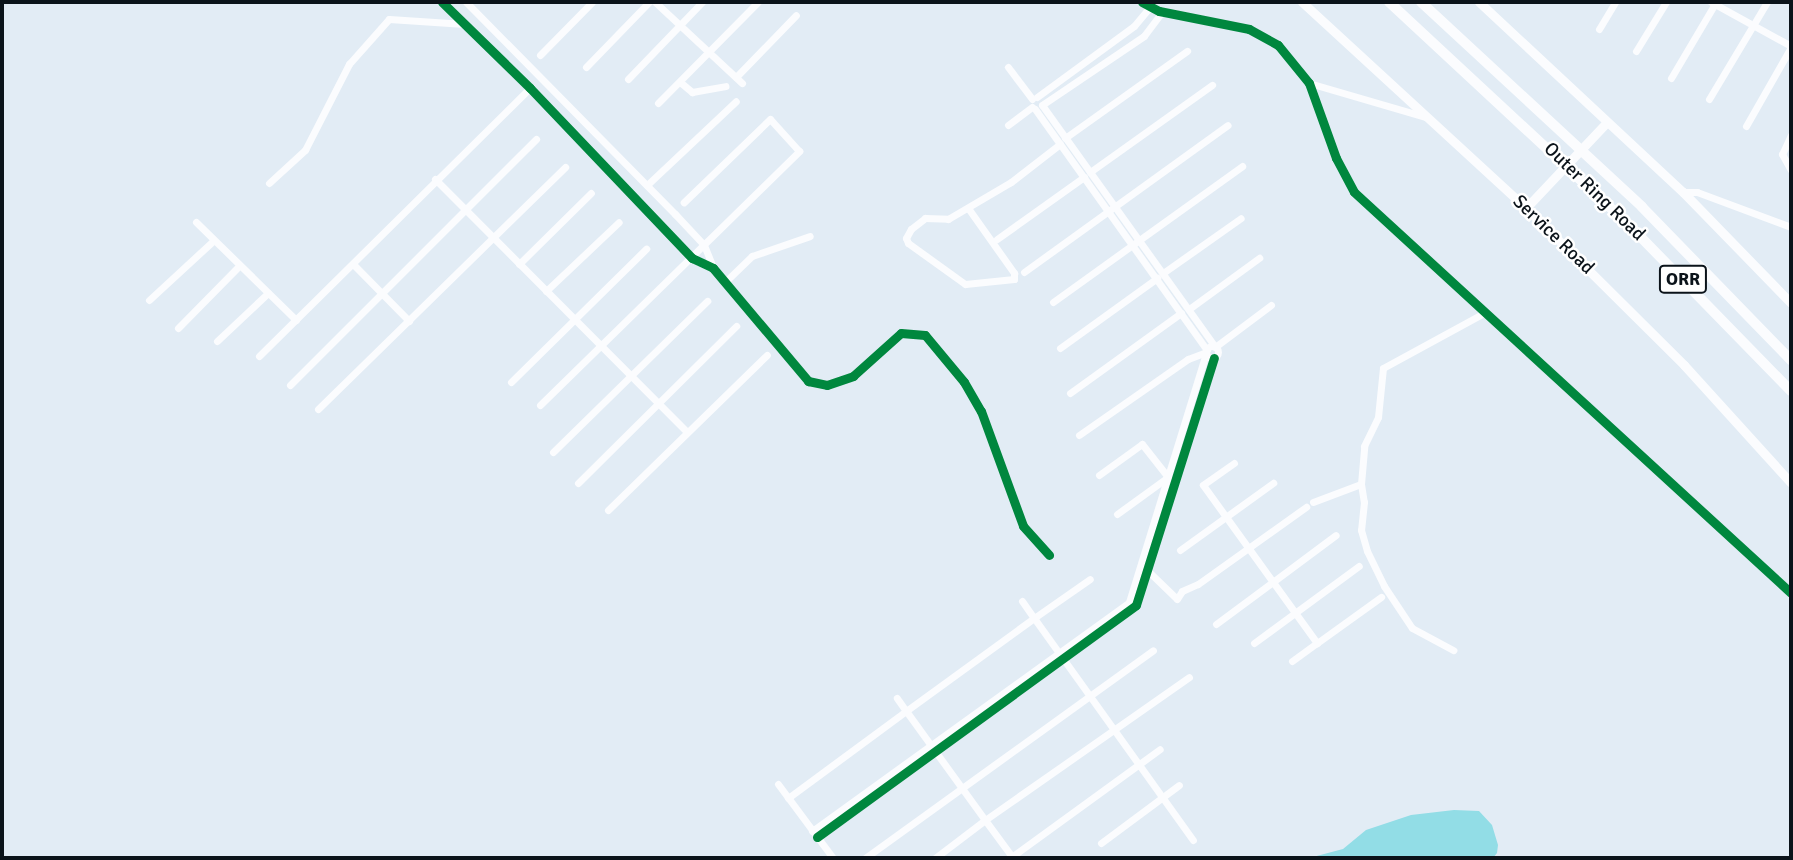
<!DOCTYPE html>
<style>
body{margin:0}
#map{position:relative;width:1793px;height:860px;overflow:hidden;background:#e2ecf5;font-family:Signika,sans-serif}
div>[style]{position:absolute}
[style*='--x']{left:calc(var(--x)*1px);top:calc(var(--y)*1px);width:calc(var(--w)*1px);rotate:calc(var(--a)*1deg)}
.water>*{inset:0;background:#92dde6}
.minor>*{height:7px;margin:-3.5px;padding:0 3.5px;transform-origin:3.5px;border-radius:3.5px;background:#fbfcfe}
.minor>.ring{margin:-3.5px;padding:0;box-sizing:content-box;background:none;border:7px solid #fbfcfe;border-radius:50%}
.major>*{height:9px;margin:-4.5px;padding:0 4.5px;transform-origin:4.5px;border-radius:4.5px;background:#fbfcfe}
.highway>*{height:10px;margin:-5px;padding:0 5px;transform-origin:5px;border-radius:5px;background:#fbfcfe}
.cycleway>*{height:9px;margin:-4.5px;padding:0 4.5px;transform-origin:4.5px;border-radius:4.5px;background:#00873e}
span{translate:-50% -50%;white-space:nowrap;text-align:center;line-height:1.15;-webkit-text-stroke:5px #fff;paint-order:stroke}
.shield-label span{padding:2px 5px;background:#fff;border:2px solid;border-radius:5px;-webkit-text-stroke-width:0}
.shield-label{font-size:18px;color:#0b131a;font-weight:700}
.street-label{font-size:19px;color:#0b131a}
.frame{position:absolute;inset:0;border:4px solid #0b131a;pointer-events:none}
</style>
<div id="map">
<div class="water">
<div style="clip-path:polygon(1454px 810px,1479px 811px,1492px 825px,1498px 845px,1497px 853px,1493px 858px,1309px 858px,1343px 849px,1366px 830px,1411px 815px)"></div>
</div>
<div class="minor">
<div style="--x:442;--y:2;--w:123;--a:44.3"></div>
<div style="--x:530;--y:88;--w:235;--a:46.4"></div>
<div style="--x:692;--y:258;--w:23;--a:25"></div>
<div style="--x:713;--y:268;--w:148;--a:49.9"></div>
<div style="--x:808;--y:381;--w:19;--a:12"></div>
<div style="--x:827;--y:385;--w:28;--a:-19"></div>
<div style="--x:853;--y:376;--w:64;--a:-41.9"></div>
<div style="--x:901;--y:333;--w:24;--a:5"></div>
<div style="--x:925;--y:335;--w:61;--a:50.3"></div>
<div style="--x:964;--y:382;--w:34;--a:60"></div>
<div style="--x:981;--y:411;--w:122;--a:69.9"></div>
<div style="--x:1023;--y:526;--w:39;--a:48"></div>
<div style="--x:466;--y:2;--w:298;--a:45.4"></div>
<div style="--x:675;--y:214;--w:42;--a:46.9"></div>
<div style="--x:704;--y:245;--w:24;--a:68"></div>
<div style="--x:655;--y:2;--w:119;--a:43"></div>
<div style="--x:1142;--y:2;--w:19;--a:28"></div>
<div style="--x:1159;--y:11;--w:92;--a:11.3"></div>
<div style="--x:1249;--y:29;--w:33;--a:29"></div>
<div style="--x:1278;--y:45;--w:49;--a:50.8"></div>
<div style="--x:1309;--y:83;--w:80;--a:70.2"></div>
<div style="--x:1336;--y:158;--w:38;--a:62"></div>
<div style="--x:1354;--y:192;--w:593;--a:42.54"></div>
<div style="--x:1711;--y:2;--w:91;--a:28.8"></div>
<div style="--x:1162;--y:12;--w:30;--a:127"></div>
<div style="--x:1144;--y:36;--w:123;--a:145.9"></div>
<div style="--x:1042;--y:105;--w:297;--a:54.4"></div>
<div style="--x:1215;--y:347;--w:70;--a:-36.9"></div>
<div style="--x:1599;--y:29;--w:31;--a:-59"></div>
<div style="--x:1636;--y:51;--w:57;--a:-58.5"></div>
<div style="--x:540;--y:55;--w:74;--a:-45.5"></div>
<div style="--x:586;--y:67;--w:91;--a:-45.9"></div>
<div style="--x:1008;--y:67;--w:40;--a:53"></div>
<div style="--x:736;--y:77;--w:86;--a:-45.9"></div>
<div style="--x:1671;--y:78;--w:88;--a:-59.4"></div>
<div style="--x:628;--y:79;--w:107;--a:-46.1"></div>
<div style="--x:680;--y:82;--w:16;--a:40"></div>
<div style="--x:692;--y:92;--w:34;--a:-10"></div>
<div style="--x:1309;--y:83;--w:121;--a:16.3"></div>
<div style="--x:1037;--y:97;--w:120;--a:-36.2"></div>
<div style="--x:1134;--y:26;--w:25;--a:-50"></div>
<div style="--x:1709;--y:99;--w:113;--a:-59.1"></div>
<div style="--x:658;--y:103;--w:142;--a:-45.3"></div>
<div style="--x:1035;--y:109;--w:296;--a:54.5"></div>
<div style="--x:1008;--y:125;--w:30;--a:-37"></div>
<div style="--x:1746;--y:126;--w:91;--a:-60.3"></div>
<div style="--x:1791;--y:135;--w:21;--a:115"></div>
<div style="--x:1782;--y:154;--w:18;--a:61"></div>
<div style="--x:1065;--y:138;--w:150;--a:-35.5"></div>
<div style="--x:1090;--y:172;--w:150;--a:-35.5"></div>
<div style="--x:435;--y:179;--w:356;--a:45.1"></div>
<div style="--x:269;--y:183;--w:49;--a:-42.5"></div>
<div style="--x:305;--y:150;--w:97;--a:-62.9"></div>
<div style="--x:349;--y:64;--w:60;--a:-48.4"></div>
<div style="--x:389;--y:19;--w:76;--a:3.8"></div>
<div style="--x:647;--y:185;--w:122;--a:-43.3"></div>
<div style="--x:1683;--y:192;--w:14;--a:0"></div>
<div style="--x:1697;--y:192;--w:100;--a:20.4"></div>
<div style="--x:968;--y:208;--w:80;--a:54.7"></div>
<div style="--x:1014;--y:273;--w:6;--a:90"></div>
<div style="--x:1014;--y:279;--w:49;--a:174.2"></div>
<div style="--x:965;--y:284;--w:70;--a:-144.3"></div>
<div style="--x:908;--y:243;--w:5;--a:-112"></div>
<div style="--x:906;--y:238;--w:10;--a:-61"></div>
<div style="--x:911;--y:229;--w:18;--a:-38"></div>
<div style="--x:925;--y:218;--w:23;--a:2"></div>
<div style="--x:948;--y:219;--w:73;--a:-30.4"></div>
<div style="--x:1011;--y:182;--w:62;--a:-37.8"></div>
<div style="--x:196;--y:222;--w:140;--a:44.4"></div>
<div style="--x:997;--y:239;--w:107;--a:-35.5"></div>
<div style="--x:353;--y:264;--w:80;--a:45.5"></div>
<div style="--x:519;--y:264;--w:101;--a:-44.6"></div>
<div style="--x:1024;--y:272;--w:251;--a:-35.8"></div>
<div style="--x:1163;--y:273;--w:95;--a:-35.2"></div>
<div style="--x:726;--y:281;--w:36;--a:-44"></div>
<div style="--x:752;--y:256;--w:61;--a:-19"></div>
<div style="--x:546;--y:291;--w:100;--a:-43.4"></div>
<div style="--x:149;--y:300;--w:88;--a:-42.7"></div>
<div style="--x:1053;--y:302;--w:233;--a:-35.7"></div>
<div style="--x:1189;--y:309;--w:87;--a:-36.1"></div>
<div style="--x:178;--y:328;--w:88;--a:-45.5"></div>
<div style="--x:217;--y:341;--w:70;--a:-43.3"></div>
<div class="ring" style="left:1206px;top:346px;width:5px;height:5px"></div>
<div style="--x:1060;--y:348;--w:120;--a:-35.8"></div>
<div style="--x:259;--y:356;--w:381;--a:-44.7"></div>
<div style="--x:511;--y:382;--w:190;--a:-44.6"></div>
<div style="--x:290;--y:385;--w:348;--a:-45"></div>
<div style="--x:1070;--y:393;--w:137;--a:-35.8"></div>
<div style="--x:540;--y:405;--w:363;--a:-44.4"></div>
<div style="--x:799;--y:151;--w:43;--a:-132.2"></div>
<div style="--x:770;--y:119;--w:120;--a:136"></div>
<div style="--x:318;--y:409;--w:346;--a:-44.4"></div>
<div style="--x:1079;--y:435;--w:133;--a:-34.9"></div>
<div style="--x:1188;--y:359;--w:19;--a:-21"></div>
<div style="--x:553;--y:452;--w:216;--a:-44.4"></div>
<div style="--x:1234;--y:463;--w:38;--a:145"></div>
<div style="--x:1203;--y:485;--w:195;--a:54.2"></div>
<div style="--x:1317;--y:643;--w:79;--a:-35.7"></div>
<div style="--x:1099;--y:475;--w:53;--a:-35.8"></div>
<div style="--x:1142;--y:444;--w:42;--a:51.8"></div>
<div style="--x:1168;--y:477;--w:63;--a:144"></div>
<div style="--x:578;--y:483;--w:223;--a:-44.8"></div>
<div style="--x:1361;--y:484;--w:18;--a:81"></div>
<div style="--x:1364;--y:502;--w:28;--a:96"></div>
<div style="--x:1361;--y:530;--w:22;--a:74"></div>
<div style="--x:1367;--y:551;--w:39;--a:64"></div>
<div style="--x:1384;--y:586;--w:50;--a:56.3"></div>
<div style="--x:1412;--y:628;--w:47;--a:28.2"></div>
<div style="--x:1313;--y:502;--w:51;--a:-20.6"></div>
<div style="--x:1361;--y:484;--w:38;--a:-85"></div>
<div style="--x:1364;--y:446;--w:32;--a:-64"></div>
<div style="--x:1378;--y:417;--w:49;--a:-84.2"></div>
<div style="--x:1383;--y:368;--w:115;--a:-28.6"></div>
<div style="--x:608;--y:510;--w:222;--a:-44.3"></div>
<div style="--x:1180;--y:550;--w:115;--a:-35.8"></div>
<div style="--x:1148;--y:571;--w:40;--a:44"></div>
<div style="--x:1177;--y:599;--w:9;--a:-58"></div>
<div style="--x:1182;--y:591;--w:17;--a:-24"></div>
<div style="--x:1198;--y:584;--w:133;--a:-35.5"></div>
<div style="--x:1022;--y:601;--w:21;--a:55"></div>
<div style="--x:1034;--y:618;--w:68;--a:-34.9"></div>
<div style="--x:1216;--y:624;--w:149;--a:-36.6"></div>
<div style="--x:1254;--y:643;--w:130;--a:-36.3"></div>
<div style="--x:1292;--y:661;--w:31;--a:-36"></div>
<div style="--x:778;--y:784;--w:92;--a:53.4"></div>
<div style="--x:788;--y:798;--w:147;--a:-36.4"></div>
<div style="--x:906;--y:711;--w:16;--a:-125"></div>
<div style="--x:812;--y:831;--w:391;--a:-35.8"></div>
<div style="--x:1129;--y:602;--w:260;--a:-72.8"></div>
<div style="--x:817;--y:837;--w:394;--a:-36"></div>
<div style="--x:1136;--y:605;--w:259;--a:-72.5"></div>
<div style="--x:1101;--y:843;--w:97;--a:-36.6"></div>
<div style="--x:865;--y:858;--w:355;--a:-35.8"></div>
<div style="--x:935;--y:858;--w:63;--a:-37.2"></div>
<div style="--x:985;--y:820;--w:135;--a:-125.9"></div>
<div style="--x:906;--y:711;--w:158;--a:-36"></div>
<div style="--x:1034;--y:618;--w:273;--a:54.4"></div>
<div style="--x:1010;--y:858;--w:185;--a:-36"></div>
<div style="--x:1013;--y:858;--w:47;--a:-126.4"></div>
<div style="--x:985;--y:820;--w:249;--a:-35"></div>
</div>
<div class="major">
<div style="--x:1302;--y:2;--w:304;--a:42.6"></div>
<div style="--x:1526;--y:208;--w:223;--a:44.8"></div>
<div style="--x:1684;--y:365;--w:159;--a:47.8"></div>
<div style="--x:1479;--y:2;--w:279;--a:43"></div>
<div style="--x:1683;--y:192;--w:155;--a:45.8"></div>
<div style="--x:1526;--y:208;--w:118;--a:-46.7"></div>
</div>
<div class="highway">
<div style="--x:1389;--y:2;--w:325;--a:42.9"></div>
<div style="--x:1627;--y:223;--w:235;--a:45.7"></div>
<div style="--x:1421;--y:2;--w:301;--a:42.8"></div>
<div style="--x:1642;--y:207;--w:214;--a:45.8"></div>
</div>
<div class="cycleway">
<div style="--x:442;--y:2;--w:123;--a:44.3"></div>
<div style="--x:530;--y:88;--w:235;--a:46.4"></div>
<div style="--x:692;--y:258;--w:23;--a:25"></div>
<div style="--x:713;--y:268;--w:148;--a:49.9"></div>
<div style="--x:808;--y:381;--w:19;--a:12"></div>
<div style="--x:827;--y:385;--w:28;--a:-19"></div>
<div style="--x:853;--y:376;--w:64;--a:-41.9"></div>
<div style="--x:901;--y:333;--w:24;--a:5"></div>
<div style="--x:925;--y:335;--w:61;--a:50.3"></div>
<div style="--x:964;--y:382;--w:34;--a:60"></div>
<div style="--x:981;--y:411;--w:122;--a:69.9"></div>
<div style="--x:1023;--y:526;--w:39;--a:48"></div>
<div style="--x:1142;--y:2;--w:19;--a:28"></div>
<div style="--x:1159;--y:11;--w:92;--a:11.3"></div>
<div style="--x:1249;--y:29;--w:33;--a:29"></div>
<div style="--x:1278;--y:45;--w:49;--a:50.8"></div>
<div style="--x:1309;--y:83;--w:80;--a:70.2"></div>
<div style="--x:1336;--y:158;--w:38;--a:62"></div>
<div style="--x:1354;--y:192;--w:593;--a:42.54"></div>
<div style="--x:817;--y:837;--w:394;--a:-36"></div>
<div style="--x:1136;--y:605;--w:259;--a:-72.5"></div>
</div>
<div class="shield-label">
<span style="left:1683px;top:279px">ORR</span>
</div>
<div class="street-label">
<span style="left:1594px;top:192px;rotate:44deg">Outer Ring Road</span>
<span style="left:1553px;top:235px;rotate:44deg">Service Road</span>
</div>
<div class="frame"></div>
</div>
